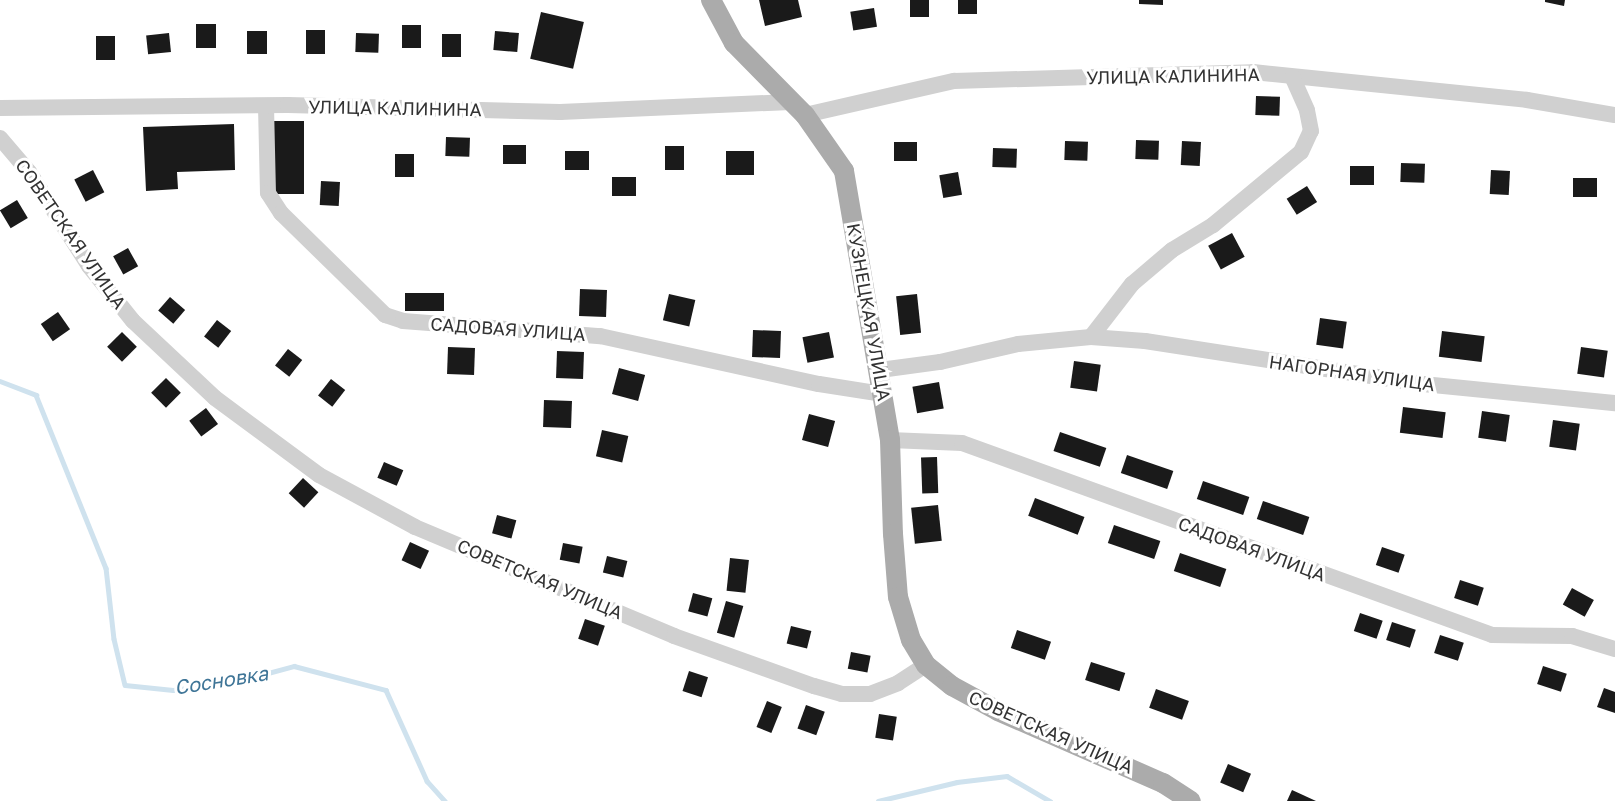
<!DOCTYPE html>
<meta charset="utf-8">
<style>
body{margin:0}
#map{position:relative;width:1615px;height:801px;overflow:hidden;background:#fff;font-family:"Golos Text",sans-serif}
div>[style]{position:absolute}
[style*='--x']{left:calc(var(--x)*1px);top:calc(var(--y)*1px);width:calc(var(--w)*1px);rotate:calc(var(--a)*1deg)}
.stream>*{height:4.5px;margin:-2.25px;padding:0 2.25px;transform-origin:2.25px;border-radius:2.25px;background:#cfe2ee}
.building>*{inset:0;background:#1a1a1a;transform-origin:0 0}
.minor>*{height:16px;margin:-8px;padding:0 8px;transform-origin:8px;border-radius:8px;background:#d0d0d0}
.major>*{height:20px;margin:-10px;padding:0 10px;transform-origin:10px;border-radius:10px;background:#ababab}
span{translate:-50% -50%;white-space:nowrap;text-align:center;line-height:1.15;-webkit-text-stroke:6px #fff;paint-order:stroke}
.street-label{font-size:18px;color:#333}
.water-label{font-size:20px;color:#3f7597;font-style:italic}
</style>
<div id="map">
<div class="stream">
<div style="--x:0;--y:381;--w:39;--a:21"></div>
<div style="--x:36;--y:395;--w:187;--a:68"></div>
<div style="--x:106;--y:568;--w:71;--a:83.6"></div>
<div style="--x:114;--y:639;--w:47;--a:76.6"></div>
<div style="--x:125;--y:685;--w:48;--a:5.9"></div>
<div style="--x:173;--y:690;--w:66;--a:-7.9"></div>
<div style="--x:238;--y:681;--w:58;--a:-15"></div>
<div style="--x:294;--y:666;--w:95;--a:14.6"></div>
<div style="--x:386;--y:690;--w:100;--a:65.7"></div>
<div style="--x:427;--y:781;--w:27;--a:48"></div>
<div style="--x:878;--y:801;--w:81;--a:-13.5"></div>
<div style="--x:957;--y:782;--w:50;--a:-6.8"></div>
<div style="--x:1007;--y:776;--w:50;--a:30.2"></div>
</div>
<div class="building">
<div style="clip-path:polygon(759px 0,798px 0,802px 17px,765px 26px)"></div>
<div style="left:910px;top:0;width:19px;height:17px"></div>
<div style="left:958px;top:0;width:19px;height:14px"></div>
<div style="clip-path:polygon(1139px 0,1163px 0,1163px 5px,1139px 4px)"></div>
<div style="clip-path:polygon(1545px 0,1565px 0,1564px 6px,1545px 2px)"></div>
<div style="left:874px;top:8px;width:19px;height:24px;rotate:81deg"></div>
<div style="left:541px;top:12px;width:44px;height:48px;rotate:13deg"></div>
<div style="left:196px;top:24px;width:20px;height:24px"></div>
<div style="left:402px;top:25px;width:19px;height:23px"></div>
<div style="left:306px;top:30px;width:19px;height:24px"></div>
<div style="left:247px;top:31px;width:20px;height:23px"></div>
<div style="left:495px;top:31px;width:24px;height:19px;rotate:5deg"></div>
<div style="left:169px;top:33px;width:19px;height:23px;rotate:84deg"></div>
<div style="left:356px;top:33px;width:23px;height:19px;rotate:2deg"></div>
<div style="left:442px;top:34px;width:19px;height:23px"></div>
<div style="left:96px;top:36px;width:19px;height:24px"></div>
<div style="left:1256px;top:96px;width:24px;height:19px;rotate:2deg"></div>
<div style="left:273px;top:121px;width:31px;height:73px"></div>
<div style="clip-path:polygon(234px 124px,235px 170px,177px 172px,178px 189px,146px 191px,143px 127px)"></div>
<div style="left:446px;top:137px;width:24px;height:19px;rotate:2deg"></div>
<div style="left:1136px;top:140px;width:23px;height:19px;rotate:2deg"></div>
<div style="left:1065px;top:141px;width:23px;height:19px;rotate:2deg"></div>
<div style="left:1182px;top:141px;width:19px;height:24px;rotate:3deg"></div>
<div style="left:894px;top:142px;width:23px;height:19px"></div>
<div style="left:503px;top:145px;width:23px;height:19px"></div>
<div style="left:684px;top:146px;width:24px;height:19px;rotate:90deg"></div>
<div style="left:993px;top:148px;width:24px;height:19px;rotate:2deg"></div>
<div style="left:565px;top:151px;width:24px;height:19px"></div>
<div style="left:726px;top:151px;width:28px;height:24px"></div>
<div style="left:395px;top:154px;width:19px;height:23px"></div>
<div style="left:1401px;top:163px;width:24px;height:19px;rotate:2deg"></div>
<div style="left:1350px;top:166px;width:24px;height:19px"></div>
<div style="left:93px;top:170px;width:25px;height:21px;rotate:63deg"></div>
<div style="left:1491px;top:170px;width:19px;height:24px;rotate:3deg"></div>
<div style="left:958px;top:172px;width:23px;height:19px;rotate:80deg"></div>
<div style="left:612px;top:177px;width:24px;height:19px"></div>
<div style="left:1573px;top:178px;width:24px;height:19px"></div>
<div style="left:321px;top:181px;width:19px;height:24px;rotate:3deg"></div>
<div style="left:1307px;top:186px;width:19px;height:24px;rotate:58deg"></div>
<div style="left:17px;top:200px;width:21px;height:20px;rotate:59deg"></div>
<div style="left:1232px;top:233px;width:27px;height:27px;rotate:62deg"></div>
<div style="left:128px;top:248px;width:21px;height:17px;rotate:61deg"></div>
<div style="left:580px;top:289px;width:27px;height:27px;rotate:2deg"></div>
<div style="left:444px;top:293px;width:18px;height:39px;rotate:90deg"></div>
<div style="left:669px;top:294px;width:27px;height:27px;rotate:13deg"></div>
<div style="left:917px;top:294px;width:39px;height:21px;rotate:84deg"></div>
<div style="left:170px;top:297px;width:20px;height:18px;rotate:41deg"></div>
<div style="left:58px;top:312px;width:21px;height:21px;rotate:55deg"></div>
<div style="left:1320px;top:318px;width:27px;height:27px;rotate:8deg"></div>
<div style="left:217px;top:320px;width:18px;height:21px;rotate:38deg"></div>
<div style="left:753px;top:330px;width:28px;height:27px;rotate:2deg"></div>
<div style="left:1442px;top:331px;width:43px;height:26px;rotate:7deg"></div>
<div style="left:122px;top:332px;width:21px;height:21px;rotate:45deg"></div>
<div style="left:829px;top:332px;width:26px;height:27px;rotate:79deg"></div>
<div style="left:448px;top:347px;width:27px;height:27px;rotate:2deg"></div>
<div style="left:1581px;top:347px;width:27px;height:27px;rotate:8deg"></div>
<div style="left:288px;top:349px;width:18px;height:21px;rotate:38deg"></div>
<div style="left:557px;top:351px;width:27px;height:27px;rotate:2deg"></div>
<div style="left:1074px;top:361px;width:27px;height:27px;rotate:8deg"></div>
<div style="left:619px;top:368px;width:27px;height:27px;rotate:15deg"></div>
<div style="left:166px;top:378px;width:21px;height:21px;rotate:45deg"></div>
<div style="left:331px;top:379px;width:18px;height:21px;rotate:38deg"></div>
<div style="left:939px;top:382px;width:27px;height:27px;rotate:80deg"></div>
<div style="left:544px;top:400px;width:28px;height:27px;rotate:2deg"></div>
<div style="left:1403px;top:407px;width:43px;height:26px;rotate:7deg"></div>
<div style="left:206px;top:408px;width:20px;height:21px;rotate:53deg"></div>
<div style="left:1482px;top:411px;width:28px;height:27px;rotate:8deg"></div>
<div style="left:809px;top:414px;width:27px;height:27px;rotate:15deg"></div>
<div style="left:1553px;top:420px;width:27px;height:27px;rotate:8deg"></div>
<div style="left:602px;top:430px;width:27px;height:27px;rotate:13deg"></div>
<div style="left:1060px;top:432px;width:49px;height:20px;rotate:19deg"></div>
<div style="left:1127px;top:455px;width:49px;height:19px;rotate:19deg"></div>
<div style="left:937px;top:457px;width:36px;height:16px;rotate:88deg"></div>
<div style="left:384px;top:462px;width:21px;height:17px;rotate:23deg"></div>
<div style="left:303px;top:478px;width:21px;height:21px;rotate:43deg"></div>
<div style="left:1203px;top:481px;width:49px;height:19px;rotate:19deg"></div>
<div style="left:1035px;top:498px;width:53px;height:19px;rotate:21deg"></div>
<div style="left:1263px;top:501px;width:49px;height:19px;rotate:19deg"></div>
<div style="left:938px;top:505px;width:36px;height:27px;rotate:84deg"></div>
<div style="left:497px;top:515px;width:20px;height:19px;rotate:15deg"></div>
<div style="left:1114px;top:525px;width:49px;height:19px;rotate:19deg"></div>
<div style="left:410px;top:542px;width:21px;height:20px;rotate:25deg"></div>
<div style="left:563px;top:543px;width:20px;height:17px;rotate:11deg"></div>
<div style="left:1382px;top:547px;width:24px;height:19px;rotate:19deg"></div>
<div style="left:1180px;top:553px;width:49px;height:19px;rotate:19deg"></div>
<div style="left:607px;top:556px;width:21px;height:17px;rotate:14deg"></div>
<div style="left:730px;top:558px;width:19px;height:33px;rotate:6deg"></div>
<div style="left:1460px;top:580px;width:25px;height:19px;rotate:18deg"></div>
<div style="left:1572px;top:588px;width:25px;height:19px;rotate:29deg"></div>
<div style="left:693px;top:593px;width:20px;height:19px;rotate:15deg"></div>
<div style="left:726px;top:601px;width:18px;height:33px;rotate:16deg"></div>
<div style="left:1360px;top:613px;width:24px;height:19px;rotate:19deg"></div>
<div style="left:585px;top:619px;width:21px;height:21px;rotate:19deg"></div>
<div style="left:1392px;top:622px;width:25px;height:19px;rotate:18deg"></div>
<div style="left:791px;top:626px;width:21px;height:18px;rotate:14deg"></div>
<div style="left:1017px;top:630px;width:36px;height:19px;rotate:19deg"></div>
<div style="left:1440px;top:635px;width:25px;height:19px;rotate:18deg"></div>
<div style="left:851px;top:652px;width:20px;height:17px;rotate:11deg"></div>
<div style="left:1091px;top:662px;width:36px;height:19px;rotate:18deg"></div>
<div style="left:1543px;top:666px;width:25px;height:19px;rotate:18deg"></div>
<div style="left:689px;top:671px;width:20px;height:21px;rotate:18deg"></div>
<div style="clip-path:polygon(1604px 688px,1615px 692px,1615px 713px,1597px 707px)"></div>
<div style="left:1156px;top:689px;width:35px;height:20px;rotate:20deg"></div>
<div style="left:767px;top:701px;width:16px;height:28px;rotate:22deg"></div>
<div style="left:806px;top:705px;width:20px;height:25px;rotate:20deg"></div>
<div style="left:879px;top:714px;width:18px;height:24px;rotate:9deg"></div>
<div style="left:1228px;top:764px;width:25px;height:20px;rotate:23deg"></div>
<div style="clip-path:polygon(1292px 790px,1316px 801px,1287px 801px)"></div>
</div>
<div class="minor">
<div style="--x:266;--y:106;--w:87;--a:88.7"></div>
<div style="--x:268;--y:193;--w:24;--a:57"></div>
<div style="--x:281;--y:213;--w:146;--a:44.4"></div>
<div style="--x:385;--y:315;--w:19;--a:18"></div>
<div style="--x:403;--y:321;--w:198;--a:4.4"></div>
<div style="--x:600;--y:336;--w:224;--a:12.4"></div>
<div style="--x:819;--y:384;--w:65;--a:8.9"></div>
<div style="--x:0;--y:108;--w:288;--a:-0.6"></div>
<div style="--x:288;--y:105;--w:272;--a:1.5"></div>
<div style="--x:560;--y:112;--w:231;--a:-2.5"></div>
<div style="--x:805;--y:115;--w:153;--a:-12.9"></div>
<div style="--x:954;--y:81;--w:299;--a:-1.7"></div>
<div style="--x:1253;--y:72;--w:275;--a:5.8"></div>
<div style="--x:1527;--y:100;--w:89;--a:9.7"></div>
<div style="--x:0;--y:138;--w:45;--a:49.5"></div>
<div style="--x:29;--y:172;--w:112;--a:57.4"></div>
<div style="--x:89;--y:266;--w:70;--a:51.3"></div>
<div style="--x:133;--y:321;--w:112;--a:43.2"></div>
<div style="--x:215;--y:398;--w:129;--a:36.5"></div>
<div style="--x:319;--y:475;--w:109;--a:28.4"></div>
<div style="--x:415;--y:527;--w:281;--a:22.8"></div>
<div style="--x:674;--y:636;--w:149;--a:19.7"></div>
<div style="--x:814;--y:686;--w:29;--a:16"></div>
<div style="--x:842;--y:694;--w:28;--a:0"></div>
<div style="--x:870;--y:694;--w:30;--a:-21"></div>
<div style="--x:898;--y:683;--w:33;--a:-33"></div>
<div style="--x:1091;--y:337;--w:67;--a:-52.3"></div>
<div style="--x:1132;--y:284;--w:52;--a:-40.4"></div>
<div style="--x:1172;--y:250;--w:48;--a:-31.4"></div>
<div style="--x:1213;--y:225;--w:114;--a:-39.7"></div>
<div style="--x:1301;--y:152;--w:23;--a:-65"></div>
<div style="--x:1311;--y:131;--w:21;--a:-101"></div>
<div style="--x:1307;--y:110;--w:36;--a:-114"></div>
<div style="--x:880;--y:370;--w:61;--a:-7.6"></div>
<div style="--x:940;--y:362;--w:80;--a:-13"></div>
<div style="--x:1018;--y:344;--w:73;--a:-5.5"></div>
<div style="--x:1091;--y:337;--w:54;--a:4.2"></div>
<div style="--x:1145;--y:341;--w:281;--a:8.8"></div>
<div style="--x:1423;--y:384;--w:193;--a:5.7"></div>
<div style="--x:890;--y:440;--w:72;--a:2.4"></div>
<div style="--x:962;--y:443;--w:564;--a:19.91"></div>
<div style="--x:1492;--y:635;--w:80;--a:0.7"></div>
<div style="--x:1572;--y:636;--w:45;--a:16.8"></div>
</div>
<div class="major">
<div style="--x:711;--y:0;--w:49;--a:61.9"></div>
<div style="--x:734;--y:43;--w:101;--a:45.4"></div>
<div style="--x:805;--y:115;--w:68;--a:55.1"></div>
<div style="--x:844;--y:171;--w:273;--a:80.3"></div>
<div style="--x:890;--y:440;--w:94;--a:88.2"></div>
<div style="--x:893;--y:534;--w:63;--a:85.5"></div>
<div style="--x:898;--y:597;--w:45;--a:73.2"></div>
<div style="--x:911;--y:640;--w:29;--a:59"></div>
<div style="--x:926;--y:665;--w:33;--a:39"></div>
<div style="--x:952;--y:686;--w:52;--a:28.5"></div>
<div style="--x:998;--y:711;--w:180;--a:23.6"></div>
<div style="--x:1163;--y:783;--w:33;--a:33"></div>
</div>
<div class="street-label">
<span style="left:1173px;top:76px;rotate:-1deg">УЛИЦА КАЛИНИНА</span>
<span style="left:395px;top:108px;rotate:1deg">УЛИЦА КАЛИНИНА</span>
<span style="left:71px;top:234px;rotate:55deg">СОВЕТСКАЯ УЛИЦА</span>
<span style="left:869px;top:312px;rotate:80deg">КУЗНЕЦКАЯ УЛИЦА</span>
<span style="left:508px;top:329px;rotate:4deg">САДОВАЯ УЛИЦА</span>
<span style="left:1352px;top:373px;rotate:8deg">НАГОРНАЯ УЛИЦА</span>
<span style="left:1252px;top:549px;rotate:20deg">САДОВАЯ УЛИЦА</span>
<span style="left:540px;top:579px;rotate:23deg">СОВЕТСКАЯ УЛИЦА</span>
<span style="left:1051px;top:732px;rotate:24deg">СОВЕТСКАЯ УЛИЦА</span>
</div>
<div class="water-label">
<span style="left:221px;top:680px;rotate:-9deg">Сосновка</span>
</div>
</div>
